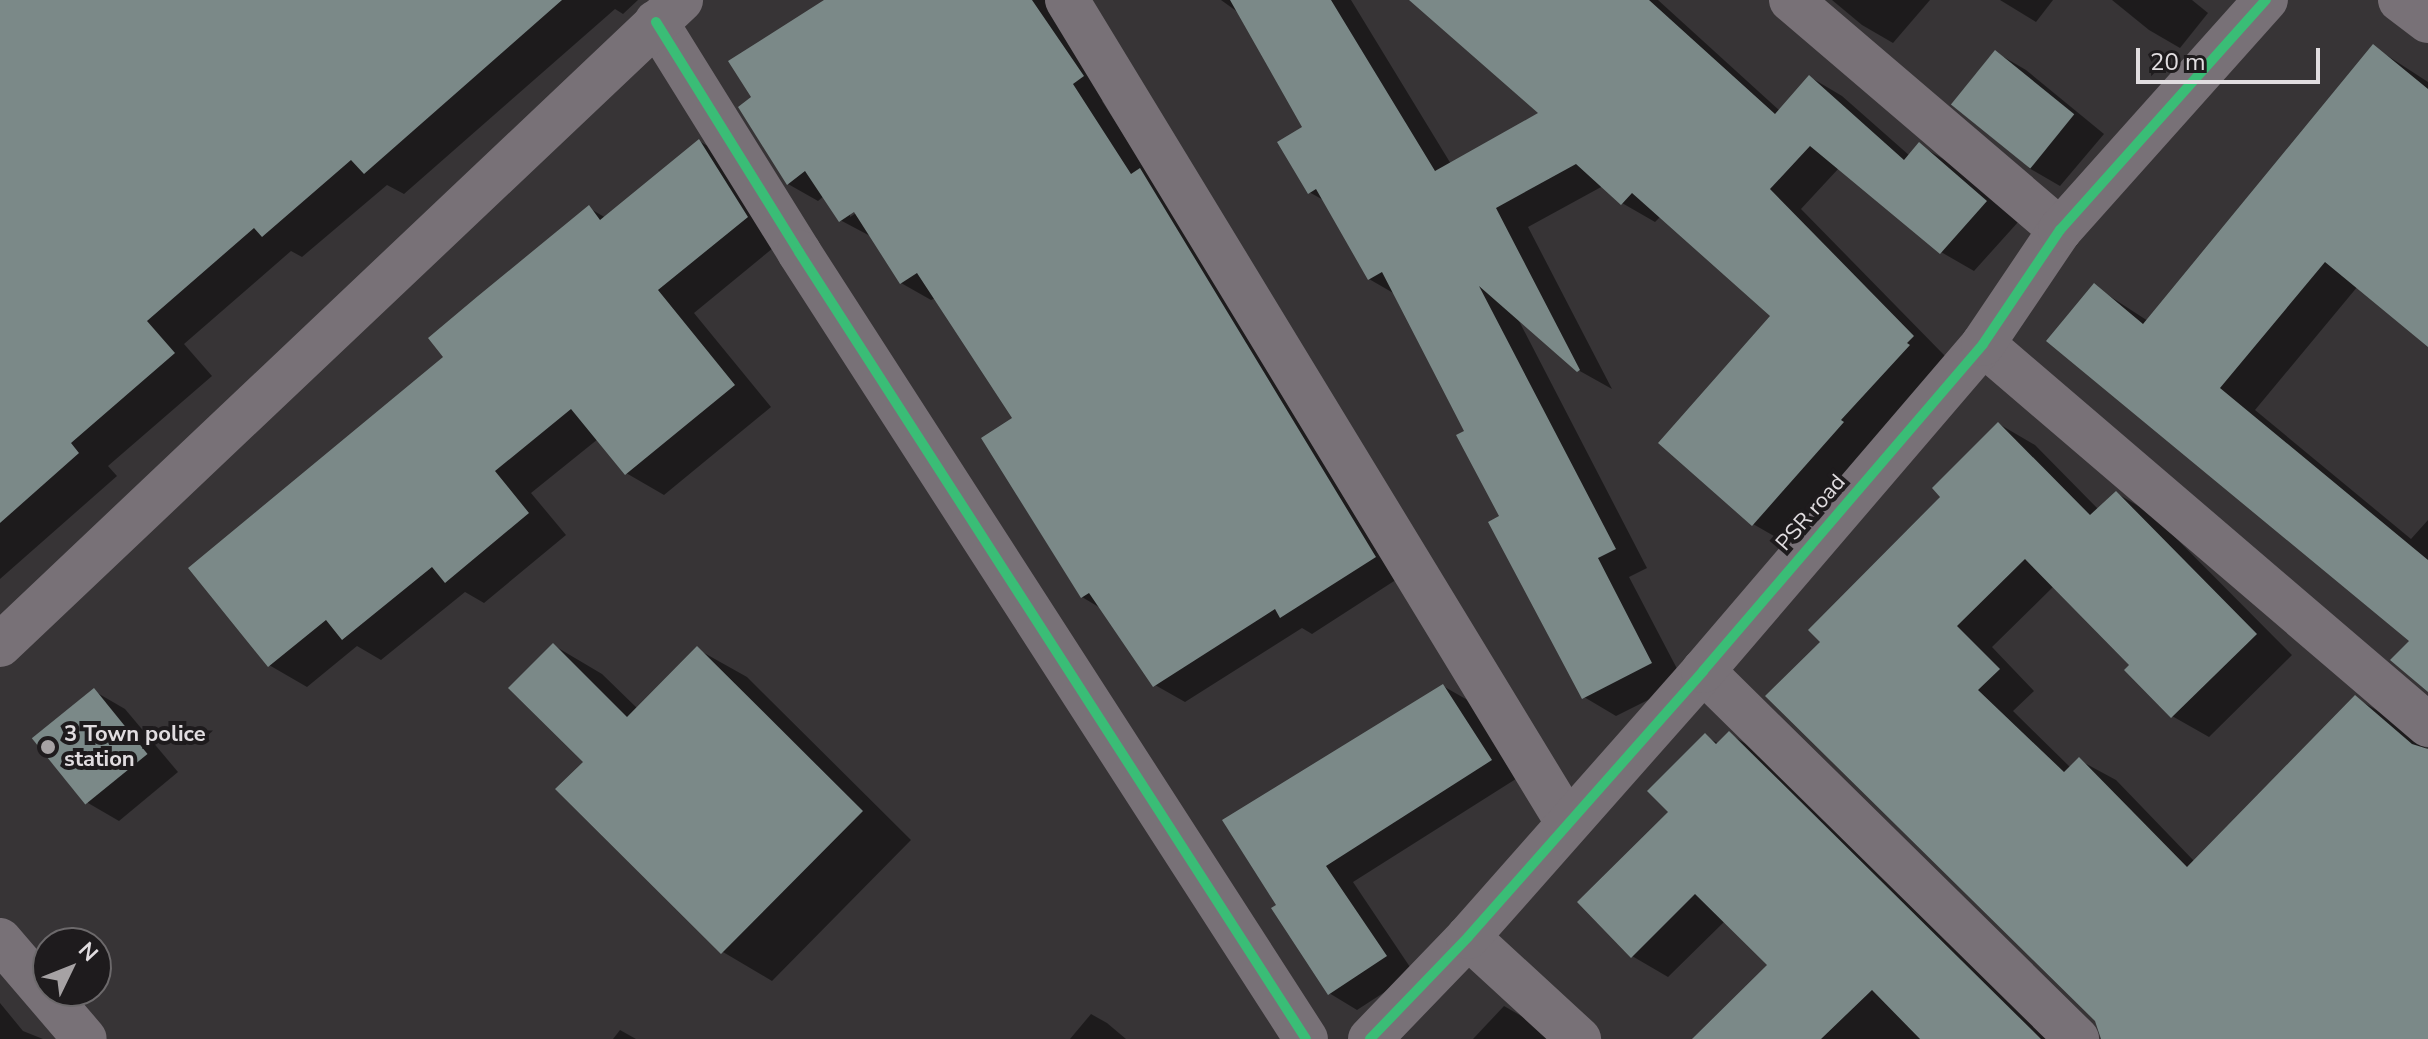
<!DOCTYPE html>
<style>
body{margin:0}
#map{position:relative;width:2428px;height:1039px;overflow:hidden;background:#373436;font-family:"Nunito Sans",sans-serif}
div>[style]{position:absolute}
[style*='--x']{left:calc(var(--x)*1px);top:calc(var(--y)*1px);width:calc(var(--w)*1px);rotate:calc(var(--a)*1deg)}
.shadow>*{inset:0;background:#0007}
.building>*{inset:0;background:#7b8988;transform-origin:0 0}
.minor>*{height:44px;margin:-22px;padding:0 22px;transform-origin:22px;border-radius:22px;background:#787177}
.cycleway>*{height:10px;margin:-5px;padding:0 5px;transform-origin:5px;border-radius:5px;background:#3abd76}
.dots>*{width:22px;height:22px;translate:-50% -50%;box-sizing:border-box;border:4px solid #1e1b1d;border-radius:50%}
span{translate:-50% -50%;white-space:nowrap;text-align:center;line-height:1.15;-webkit-text-stroke:8px #1e1b1d;paint-order:stroke}
.street-label{font-size:22px;color:#e1dde0}
.poi-label{font-size:22px;color:#e1dde0;font-weight:700}
.left{translate:0 -50%;text-align:left}
.north{position:absolute;left:32px;top:927px;width:80px;height:80px;box-sizing:border-box;background:#1e1b1d;border:2px solid #6c696b;border-radius:50%;rotate:47deg;font-size:22px;font-weight:700;line-height:32px;text-align:center;color:#e1dde0}
.north::after{content:'';display:block;margin:auto;width:28px;height:36px;background:#a6a2a4;clip-path:polygon(50% 0,100% 100%,50% 72%,0 100%)}
.scale{position:absolute;left:2136px;top:48px;width:184px;height:36px;box-sizing:border-box;border:4px solid #e1dde0;border-top:0;padding-left:10px;font-size:24px;line-height:28px;white-space:nowrap;color:#e1dde0;-webkit-text-stroke:6px #1e1b1d;paint-order:stroke}
</style>
<div id="map">
<div class="shadow">
<div style="clip-path:polygon(0 0,638px 0,623px 14px,615px 9px,404px 194px,387px 185px,302px 257px,291px 251px,184px 344px,212px 376px,108px 466px,117px 476px,0 579px)"></div>
<div style="clip-path:polygon(evenodd,828px 0,1050px 0,1113px 94px,1102px 101px,1405px 574px,1312px 634px,1302px 628px,1185px 702px,1155px 685px,1102px 609px,1082px 597px,1015px 419px,936px 298px,931px 300px,901px 283px,872px 237px,840px 220px,824px 196px,818px 201px,788px 184px,753px 97px,828px 0,864px 208px,850px 217px,850px 212px,864px 208px)"></div>
<div style="clip-path:polygon(1221px 0,1351px 0,1451px 164px,1541px 114px,1412px 0,1658px 0,1780px 111px,1810px 77px,1842px 96px,1910px 156px,1919px 145px,1952px 164px,2019px 221px,1974px 271px,1941px 252px,1839px 168px,1801px 209px,1945px 356px,1786px 543px,1753px 524px,1772px 316px,1661px 216px,1655px 222px,1622px 203px,1603px 186px,1528px 227px,1612px 389px,1578px 370px,1517px 317px,1647px 568px,1629px 577px,1684px 682px,1616px 716px,1584px 697px,1466px 432px,1395px 294px,1369px 279px,1325px 201px,1309px 192px,1305px 127px,1239px 13px)"></div>
<div style="clip-path:polygon(1832px 0,1930px 0,1893px 43px,1862px 25px)"></div>
<div style="clip-path:polygon(2000px 0,2053px 0,2036px 22px)"></div>
<div style="clip-path:polygon(2112px 0,2192px 0,2208px 13px,2180px 48px,2149px 30px)"></div>
<div style="clip-path:polygon(2374px 47px,2428px 82px,2428px 344px,2358px 286px,2255px 410px,2411px 539px,2428px 520px,2428px 690px,2412px 641px,2094px 286px,2148px 321px)"></div>
<div style="clip-path:polygon(1995px 52px,2026px 70px,2104px 134px,2060px 186px,2029px 168px)"></div>
<div style="clip-path:polygon(699px 141px,737px 163px,784px 239px,694px 313px,771px 407px,664px 495px,626px 473px,598px 439px,531px 493px,566px 535px,484px 603px,465px 592px,381px 660px,357px 646px,307px 687px,269px 665px,446px 358px,589px 208px,606px 218px)"></div>
<div style="clip-path:polygon(1999px 424px,2035px 445px,2099px 510px,2116px 493px,2152px 514px,2292px 655px,2209px 737px,2172px 716px,2131px 665px,2054px 586px,1992px 647px,2034px 691px,2013px 711px,2071px 768px,2079px 760px,2116px 780px,2195px 862px,2355px 698px,2391px 718px,2428px 750px,2428px 1039px,2103px 1039px,2096px 1020px,1823px 642px)"></div>
<div style="clip-path:polygon(553px 645px,602px 674px,638px 709px,697px 649px,747px 677px,911px 840px,772px 981px,723px 952px,586px 762px)"></div>
<div style="clip-path:polygon(1443px 686px,1471px 702px,1519px 777px,1353px 882px,1414px 973px,1357px 1010px,1329px 993px,1274px 909px)"></div>
<div style="clip-path:polygon(94px 691px,125px 709px,178px 772px,119px 821px,88px 803px)"></div>
<div style="clip-path:polygon(1729px 734px,1765px 755px,2054px 1039px,1702px 1039px,1769px 965px,1725px 921px,1668px 977px,1632px 956px,1671px 812px,1705px 736px,1719px 744px)"></div>
<div style="clip-path:polygon(0 1003px,23px 1031px,43px 1039px,0 1039px)"></div>
<div style="clip-path:polygon(1504px 1006px,1544px 1029px,1554px 1039px,1473px 1039px)"></div>
<div style="clip-path:polygon(1091px 1014px,1107px 1023px,1126px 1039px,1070px 1039px)"></div>
<div style="clip-path:polygon(620px 1030px,636px 1039px,613px 1039px)"></div>
</div>
<div class="building">
<div style="clip-path:polygon(0 0,562px 0,364px 174px,351px 160px,262px 237px,254px 228px,147px 321px,175px 353px,71px 443px,79px 453px,0 523px)"></div>
<div style="clip-path:polygon(824px 0,1032px 0,1084px 76px,1073px 84px,1131px 174px,1140px 168px,1376px 557px,1280px 618px,1275px 609px,1153px 687px,1089px 593px,1081px 598px,981px 438px,1012px 418px,917px 273px,900px 284px,854px 212px,839px 222px,805px 171px,787px 185px,738px 107px,751px 97px,728px 61px)"></div>
<div style="clip-path:polygon(1230px 0,1331px 0,1435px 171px,1538px 113px,1409px 0,1649px 0,1775px 114px,1809px 75px,1904px 160px,1919px 142px,1987px 201px,1940px 254px,1810px 146px,1770px 189px,1914px 336px,1907px 343px,1910px 345px,1841px 420px,1844px 422px,1752px 526px,1658px 443px,1770px 316px,1632px 193px,1621px 205px,1576px 164px,1496px 208px,1580px 370px,1577px 372px,1479px 286px,1616px 549px,1598px 558px,1652px 663px,1582px 699px,1488px 522px,1499px 516px,1456px 435px,1464px 431px,1382px 272px,1368px 280px,1316px 189px,1308px 194px,1277px 142px,1302px 127px)"></div>
<div style="clip-path:polygon(2373px 44px,2428px 89px,2428px 347px,2325px 262px,2220px 388px,2428px 560px,2428px 692px,2390px 660px,2409px 641px,2046px 341px,2094px 283px,2143px 324px)"></div>
<div style="left:1995px;top:50px;width:102px;height:70px;rotate:39deg"></div>
<div style="clip-path:polygon(699px 139px,748px 217px,658px 290px,735px 385px,625px 475px,571px 409px,495px 471px,529px 513px,445px 583px,432px 567px,342px 640px,326px 620px,268px 667px,188px 568px,443px 357px,428px 338px,478px 296px,589px 205px,600px 220px)"></div>
<div style="clip-path:polygon(1998px 422px,2090px 515px,2116px 491px,2257px 634px,2171px 718px,2124px 670px,2129px 665px,2025px 559px,1957px 626px,2000px 669px,1978px 690px,2064px 772px,2079px 757px,2187px 867px,2355px 695px,2412px 744px,2428px 749px,2428px 1039px,2101px 1039px,2095px 1021px,1765px 696px,1820px 642px,1808px 630px,1940px 497px,1932px 488px)"></div>
<div style="clip-path:polygon(553px 643px,627px 717px,697px 646px,863px 811px,721px 954px,555px 789px,583px 762px,508px 688px)"></div>
<div style="clip-path:polygon(1443px 684px,1492px 760px,1326px 866px,1387px 956px,1328px 995px,1271px 908px,1276px 905px,1222px 820px)"></div>
<div style="left:94px;top:688px;width:85px;height:80px;rotate:51deg"></div>
<div style="clip-path:polygon(1729px 731px,2041px 1039px,1920px 1039px,1872px 990px,1821px 1039px,1692px 1039px,1767px 965px,1695px 894px,1631px 958px,1577px 902px,1668px 812px,1647px 791px,1705px 733px,1716px 744px)"></div>
</div>
<div class="minor">
<div style="--x:1067;--y:0;--w:962;--a:58.69"></div>
<div style="--x:1791;--y:0;--w:354;--a:40.5"></div>
<div style="--x:2400;--y:0;--w:35;--a:37"></div>
<div style="--x:656;--y:22;--w:271;--a:58.1"></div>
<div style="--x:799;--y:252;--w:936;--a:57.21"></div>
<div style="--x:1983;--y:344;--w:586;--a:40.57"></div>
<div style="--x:0;--y:645;--w:938;--a:-43.44"></div>
<div style="--x:1703;--y:671;--w:525;--a:44.54"></div>
<div style="--x:1468;--y:937;--w:151;--a:42.6"></div>
<div style="--x:0;--y:940;--w:130;--a:49.4"></div>
<div style="--x:1370;--y:1039;--w:141;--a:-46.1"></div>
<div style="--x:1468;--y:937;--w:355;--a:-48.5"></div>
<div style="--x:1703;--y:671;--w:430;--a:-49.4"></div>
<div style="--x:1983;--y:344;--w:138;--a:-56"></div>
<div style="--x:2060;--y:230;--w:309;--a:-48.2"></div>
</div>
<div class="cycleway">
<div style="--x:656;--y:22;--w:271;--a:58.1"></div>
<div style="--x:799;--y:252;--w:936;--a:57.21"></div>
<div style="--x:1370;--y:1039;--w:141;--a:-46.1"></div>
<div style="--x:1468;--y:937;--w:355;--a:-48.5"></div>
<div style="--x:1703;--y:671;--w:430;--a:-49.4"></div>
<div style="--x:1983;--y:344;--w:138;--a:-56"></div>
<div style="--x:2060;--y:230;--w:309;--a:-48.2"></div>
</div>
<div class="dots">
<div style="left:48px;top:747px;background:#a6a2a4"></div>
</div>
<div class="street-label">
<span style="left:1811px;top:513px;rotate:-49deg">PSR road</span>
</div>
<div class="poi-label">
<span class="left" style="left:64px;top:747px">3 Town police<br>station</span>
</div>
<div class="north">N</div>
<div class="scale">20 m</div>
</div>
